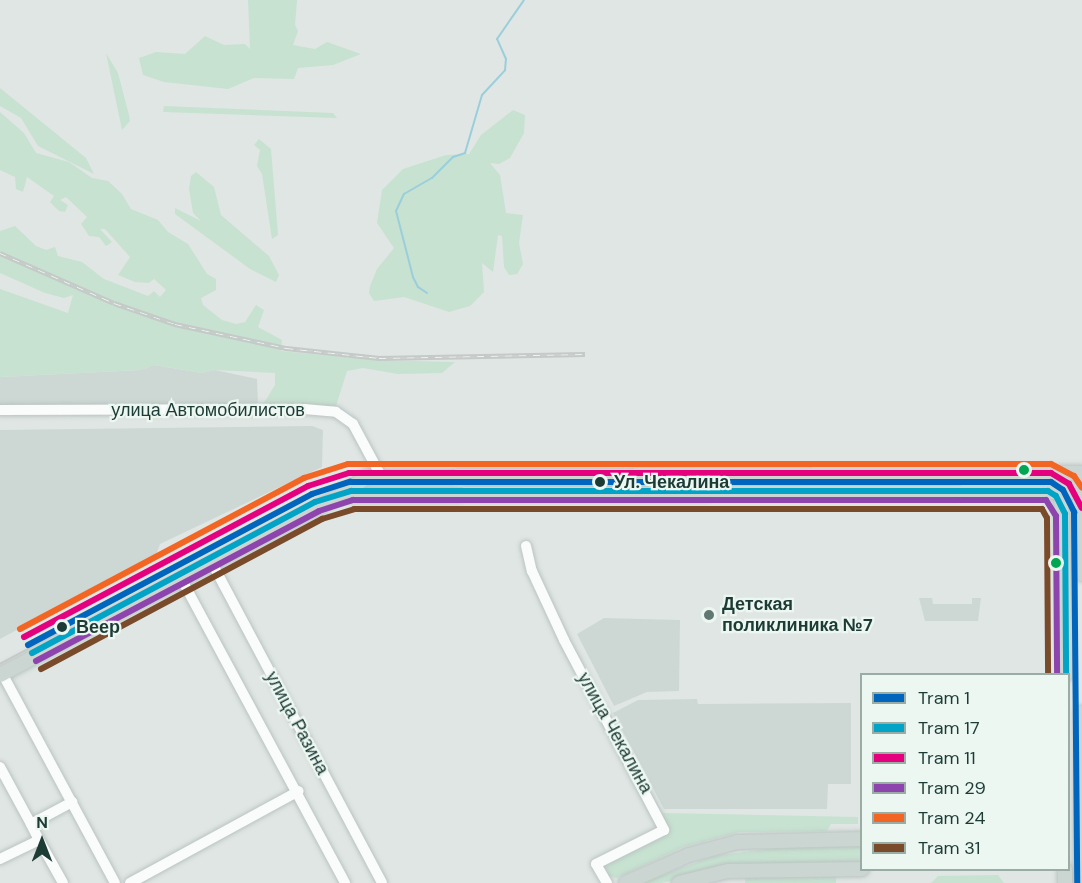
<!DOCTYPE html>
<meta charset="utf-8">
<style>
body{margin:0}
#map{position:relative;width:1082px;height:883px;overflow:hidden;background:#e0e6e4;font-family:"DM Sans",sans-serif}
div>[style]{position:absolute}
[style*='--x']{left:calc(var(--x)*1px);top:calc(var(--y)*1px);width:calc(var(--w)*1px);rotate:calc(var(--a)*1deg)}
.built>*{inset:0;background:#cdd8d4}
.green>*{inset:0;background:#c7e2d1;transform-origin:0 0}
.stream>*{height:2px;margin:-1px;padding:0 1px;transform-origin:1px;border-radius:1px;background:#9bcedb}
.roads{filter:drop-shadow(0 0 2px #bac4c2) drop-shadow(0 0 2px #bac4c2)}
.minor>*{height:10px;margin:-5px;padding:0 5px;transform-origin:5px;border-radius:5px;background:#fafbfb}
.major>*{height:14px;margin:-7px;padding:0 7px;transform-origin:7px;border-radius:7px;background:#cbd5d2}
.tram>*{height:1.5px;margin:-0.75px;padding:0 0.75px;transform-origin:0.75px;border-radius:0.75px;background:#c5c9c8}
.rail>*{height:4.5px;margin-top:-2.25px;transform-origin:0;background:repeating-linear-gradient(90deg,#edf7f2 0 7px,#c5c9c8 0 14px);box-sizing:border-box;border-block:2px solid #c5c9c8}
.tram-1>*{height:6px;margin:-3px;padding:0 3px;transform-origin:3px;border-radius:3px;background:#0065bd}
.tram-2>*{height:6px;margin:-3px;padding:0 3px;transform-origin:3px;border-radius:3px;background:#01a4c6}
.tram-3>*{height:6px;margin:-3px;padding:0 3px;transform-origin:3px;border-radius:3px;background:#e5007d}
.tram-4>*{height:6px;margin:-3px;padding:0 3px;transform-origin:3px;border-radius:3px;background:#8e44ad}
.tram-5>*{height:6px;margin:-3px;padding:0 3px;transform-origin:3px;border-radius:3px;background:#f26522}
.tram-6>*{height:6px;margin:-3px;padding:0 3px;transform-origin:3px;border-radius:3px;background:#7a4b2a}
.dots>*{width:16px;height:16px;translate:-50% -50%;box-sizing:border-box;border:3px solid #edf7f2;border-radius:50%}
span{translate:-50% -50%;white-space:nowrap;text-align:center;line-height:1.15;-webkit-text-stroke:4.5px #edf7f2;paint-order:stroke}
.street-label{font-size:18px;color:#1d3b35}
.stop-label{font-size:18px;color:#1d3b35;font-weight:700}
.left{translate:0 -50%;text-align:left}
.poi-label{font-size:18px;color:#1d3b35;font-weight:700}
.legend{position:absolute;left:860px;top:673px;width:210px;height:198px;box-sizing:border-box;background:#edf7f2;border:2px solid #9aaca6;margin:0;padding:8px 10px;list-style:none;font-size:18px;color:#1d3b35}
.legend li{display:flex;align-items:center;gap:12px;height:30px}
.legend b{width:30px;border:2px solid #9aaca6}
.north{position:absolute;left:12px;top:811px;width:60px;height:60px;-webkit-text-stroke:4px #edf7f2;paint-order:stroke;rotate:0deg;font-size:16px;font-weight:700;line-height:24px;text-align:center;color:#1d3b35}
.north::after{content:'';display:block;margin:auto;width:21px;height:27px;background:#1d3b35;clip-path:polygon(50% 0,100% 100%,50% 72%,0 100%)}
</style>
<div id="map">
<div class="built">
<div style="clip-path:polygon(154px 365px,202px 373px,215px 370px,257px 379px,258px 406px,0 405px,0 377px,141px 370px)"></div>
<div style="clip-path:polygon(312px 426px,323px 430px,322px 467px,160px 544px,156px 555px,0 639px,0 430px)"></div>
<div style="clip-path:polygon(919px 598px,932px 598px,933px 604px,972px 604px,972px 598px,981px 598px,978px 621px,925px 621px)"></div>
<div style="clip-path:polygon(604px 618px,680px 620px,679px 691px,647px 692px,614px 706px,577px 634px)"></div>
<div style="clip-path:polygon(697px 699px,698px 704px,851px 703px,851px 784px,828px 784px,827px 809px,664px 809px,613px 713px,638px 700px)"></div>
</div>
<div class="green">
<div style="clip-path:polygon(248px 0,297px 0,295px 25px,298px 31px,293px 45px,315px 49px,327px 42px,361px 54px,333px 65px,298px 68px,294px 79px,254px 78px,228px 89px,164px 82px,143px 75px,139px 58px,156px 52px,185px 54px,205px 36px,224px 45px,245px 44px,250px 49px)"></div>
<div style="clip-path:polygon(106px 53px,118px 73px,129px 115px,130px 121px,122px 130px)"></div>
<div style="clip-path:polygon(0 88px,86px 158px,94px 174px,38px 146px,21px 118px,0 106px)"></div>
<div style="clip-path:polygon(164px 106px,333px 113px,337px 118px,163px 112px)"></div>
<div style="clip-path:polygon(513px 110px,525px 115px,524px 133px,510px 158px,499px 164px,490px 163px,500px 175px,506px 213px,523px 215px,519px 243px,523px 264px,517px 274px,509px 275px,504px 267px,502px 236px,498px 235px,493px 272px,482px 263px,484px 292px,470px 306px,449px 312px,404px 297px,374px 301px,369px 293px,370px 286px,377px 269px,394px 248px,377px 223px,382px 190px,403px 169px,446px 155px,469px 154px,481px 135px)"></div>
<div style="clip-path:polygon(0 112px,24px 133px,36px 153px,69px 162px,92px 178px,108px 181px,122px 194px,131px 209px,158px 220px,168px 232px,188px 244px,207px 274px,216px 279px,216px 290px,201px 298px,203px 305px,222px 320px,236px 324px,245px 322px,256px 305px,264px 310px,258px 327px,282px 340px,281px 351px,375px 360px,455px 362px,442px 373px,398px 374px,363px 368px,347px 371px,336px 406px,262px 406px,275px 385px,275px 373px,215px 370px,202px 373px,154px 365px,141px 370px,0 377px,0 289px,68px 313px,73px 295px,64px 298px,45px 293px,0 273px,0 231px,15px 226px,36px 246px,46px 250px,55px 247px,58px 256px,82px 262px,104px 279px,148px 296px,154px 291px,160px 297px,166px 290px,154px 279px,149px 283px,135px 282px,118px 275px,130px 257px,105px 229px,100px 229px,112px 242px,106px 246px,99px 237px,89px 236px,81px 224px,87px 217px,66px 197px,60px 200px,68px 205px,65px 212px,59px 211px,50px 202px,54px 196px,27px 177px,23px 192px,16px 189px,15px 177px,0 170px)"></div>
<div style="clip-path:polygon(259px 139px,271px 149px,278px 235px,272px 239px,262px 174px,257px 166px,260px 150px,254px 145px)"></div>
<div style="clip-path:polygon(196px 172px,214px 187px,221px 215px,269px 256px,279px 275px,276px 282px,250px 269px,175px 214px,175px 208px,201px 221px,193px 213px,189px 189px,191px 176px)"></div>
<div style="clip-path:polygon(662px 813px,858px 817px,858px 824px,831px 824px,827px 831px,739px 832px,683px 847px,617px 878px,607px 876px,605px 866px,669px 830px)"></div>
<div style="clip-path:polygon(791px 846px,861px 846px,861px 864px,735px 866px,662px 883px,641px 883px,714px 856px)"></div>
<div style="clip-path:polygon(998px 875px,1004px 883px,931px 883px,938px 876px)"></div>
<div style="left:745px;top:877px;width:91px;height:6px"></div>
</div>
<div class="stream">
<div style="--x:427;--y:293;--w:11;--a:-146"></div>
<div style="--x:418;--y:287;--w:11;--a:-117"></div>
<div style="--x:413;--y:277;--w:68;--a:-104.4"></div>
<div style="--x:396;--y:211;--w:19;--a:-65"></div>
<div style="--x:404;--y:194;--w:32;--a:-30"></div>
<div style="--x:432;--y:178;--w:30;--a:-45"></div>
<div style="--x:453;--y:157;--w:13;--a:-18"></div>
<div style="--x:465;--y:153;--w:60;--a:-73.7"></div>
<div style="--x:482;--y:95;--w:34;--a:-47"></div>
<div style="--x:505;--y:70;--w:11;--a:-85"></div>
<div style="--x:506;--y:59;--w:22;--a:-114"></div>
<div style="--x:497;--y:39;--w:47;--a:-55.3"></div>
</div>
<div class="roads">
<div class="minor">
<div style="--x:0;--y:410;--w:304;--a:-0.2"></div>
<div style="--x:304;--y:409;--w:32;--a:5"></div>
<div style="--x:336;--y:412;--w:21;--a:35"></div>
<div style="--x:353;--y:424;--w:59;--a:61.7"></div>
<div style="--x:526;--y:546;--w:26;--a:77"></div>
<div style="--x:532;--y:571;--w:76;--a:65.1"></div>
<div style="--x:564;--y:640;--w:215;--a:62.2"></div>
<div style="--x:664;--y:830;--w:76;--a:153.4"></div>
<div style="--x:596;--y:864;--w:22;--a:60"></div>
<div style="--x:212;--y:563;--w:362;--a:62"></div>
<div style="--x:182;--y:580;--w:344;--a:61.7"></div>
<div style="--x:2;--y:673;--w:238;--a:61.7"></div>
<div style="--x:0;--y:767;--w:65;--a:61.5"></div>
<div style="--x:39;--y:840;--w:49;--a:60.8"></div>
<div style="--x:0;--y:859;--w:43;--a:-26"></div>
<div style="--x:39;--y:840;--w:18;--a:-117"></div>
<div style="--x:31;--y:824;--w:47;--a:-28.2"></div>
<div style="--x:130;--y:883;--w:192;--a:-28.6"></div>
</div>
<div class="major">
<div style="--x:1079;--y:483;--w:91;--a:88.1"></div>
<div style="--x:1061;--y:485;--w:189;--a:88.5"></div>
<div style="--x:341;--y:495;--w:741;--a:-0.23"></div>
<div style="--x:0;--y:675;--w:386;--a:-27.8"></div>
<div style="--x:341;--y:495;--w:32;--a:-35"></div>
<div style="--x:367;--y:477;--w:715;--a:-0.32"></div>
<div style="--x:1065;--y:870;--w:13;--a:90"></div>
<div style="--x:626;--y:883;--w:69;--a:-24"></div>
<div style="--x:689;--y:855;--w:50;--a:-15.2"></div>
<div style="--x:737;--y:842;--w:125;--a:-1.4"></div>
<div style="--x:679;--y:883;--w:50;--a:-13.8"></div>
<div style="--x:728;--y:871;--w:134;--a:-0.9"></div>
<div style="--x:1081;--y:883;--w:170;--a:-89.7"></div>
</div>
</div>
<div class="tram">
<div style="--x:0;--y:664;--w:72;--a:-28"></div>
</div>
<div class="rail">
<div style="--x:0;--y:253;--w:124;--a:23.7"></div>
<div style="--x:114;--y:303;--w:65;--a:19"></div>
<div style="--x:175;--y:324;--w:114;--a:12.2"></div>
<div style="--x:286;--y:348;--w:94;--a:6.1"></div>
<div style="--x:379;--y:358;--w:206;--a:-1.1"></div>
</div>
<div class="tram-1">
<div style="--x:28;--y:645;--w:322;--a:-28"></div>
<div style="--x:312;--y:494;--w:40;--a:-18"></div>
<div style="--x:350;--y:482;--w:701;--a:0"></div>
<div style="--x:1051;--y:482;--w:14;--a:34"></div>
<div style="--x:1063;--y:490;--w:25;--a:63"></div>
<div style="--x:1074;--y:512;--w:371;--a:89.5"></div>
</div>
<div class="tram-2">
<div style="--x:32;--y:653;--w:321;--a:-28.1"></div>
<div style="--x:315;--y:502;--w:38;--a:-17"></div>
<div style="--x:351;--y:491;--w:697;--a:0"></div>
<div style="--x:1048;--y:491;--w:9;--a:32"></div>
<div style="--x:1056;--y:496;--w:20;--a:63"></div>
<div style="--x:1065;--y:514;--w:160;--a:89.6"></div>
</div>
<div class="tram-3">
<div style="--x:24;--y:637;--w:322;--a:-28"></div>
<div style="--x:308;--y:486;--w:43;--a:-17.6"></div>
<div style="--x:349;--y:473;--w:702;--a:0"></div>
<div style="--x:1051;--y:473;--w:21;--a:31"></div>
<div style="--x:1069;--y:484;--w:27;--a:62"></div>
</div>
<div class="tram-4">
<div style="--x:36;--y:661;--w:320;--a:-27.9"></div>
<div style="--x:319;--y:511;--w:36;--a:-18"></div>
<div style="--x:353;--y:500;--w:693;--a:0"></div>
<div style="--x:1046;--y:500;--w:19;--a:58"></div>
<div style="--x:1056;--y:516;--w:158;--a:89.6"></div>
</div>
<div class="tram-5">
<div style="--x:20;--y:629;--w:322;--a:-28"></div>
<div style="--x:304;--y:478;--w:46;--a:-17.7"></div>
<div style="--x:348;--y:464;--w:703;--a:0"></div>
<div style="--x:1051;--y:464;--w:26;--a:28"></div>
<div style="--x:1074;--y:476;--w:14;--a:56"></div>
</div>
<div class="tram-6">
<div style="--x:41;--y:669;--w:319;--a:-28.1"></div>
<div style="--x:322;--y:519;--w:34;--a:-17"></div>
<div style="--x:354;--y:509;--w:688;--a:0"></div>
<div style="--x:1042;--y:509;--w:10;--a:61"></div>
<div style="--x:1047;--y:518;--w:156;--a:89.6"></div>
</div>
<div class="dots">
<div style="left:1024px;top:470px;background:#00a651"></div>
<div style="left:600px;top:482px;background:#1d3b35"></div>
<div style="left:1056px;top:563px;background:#00a651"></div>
<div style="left:709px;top:615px;background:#617772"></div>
<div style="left:62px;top:627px;background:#1d3b35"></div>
</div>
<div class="street-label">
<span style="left:208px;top:410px">улица Автомобилистов</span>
<span style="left:297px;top:723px;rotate:62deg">улица Разина</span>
<span style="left:615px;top:733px;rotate:61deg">улица Чекалина</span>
</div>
<div class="stop-label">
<span class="left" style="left:614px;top:482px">Ул. Чекалина</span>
<span class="left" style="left:76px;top:627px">Веер</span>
</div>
<div class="poi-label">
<span class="left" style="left:722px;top:615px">Детская<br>поликлиника №7</span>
</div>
<ul class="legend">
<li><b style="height:8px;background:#0065bd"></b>Tram 1</li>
<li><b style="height:8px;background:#01a4c6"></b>Tram 17</li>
<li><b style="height:8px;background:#e5007d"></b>Tram 11</li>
<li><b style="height:8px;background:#8e44ad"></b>Tram 29</li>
<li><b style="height:8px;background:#f26522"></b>Tram 24</li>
<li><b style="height:8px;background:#7a4b2a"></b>Tram 31</li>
</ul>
<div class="north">N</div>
</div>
